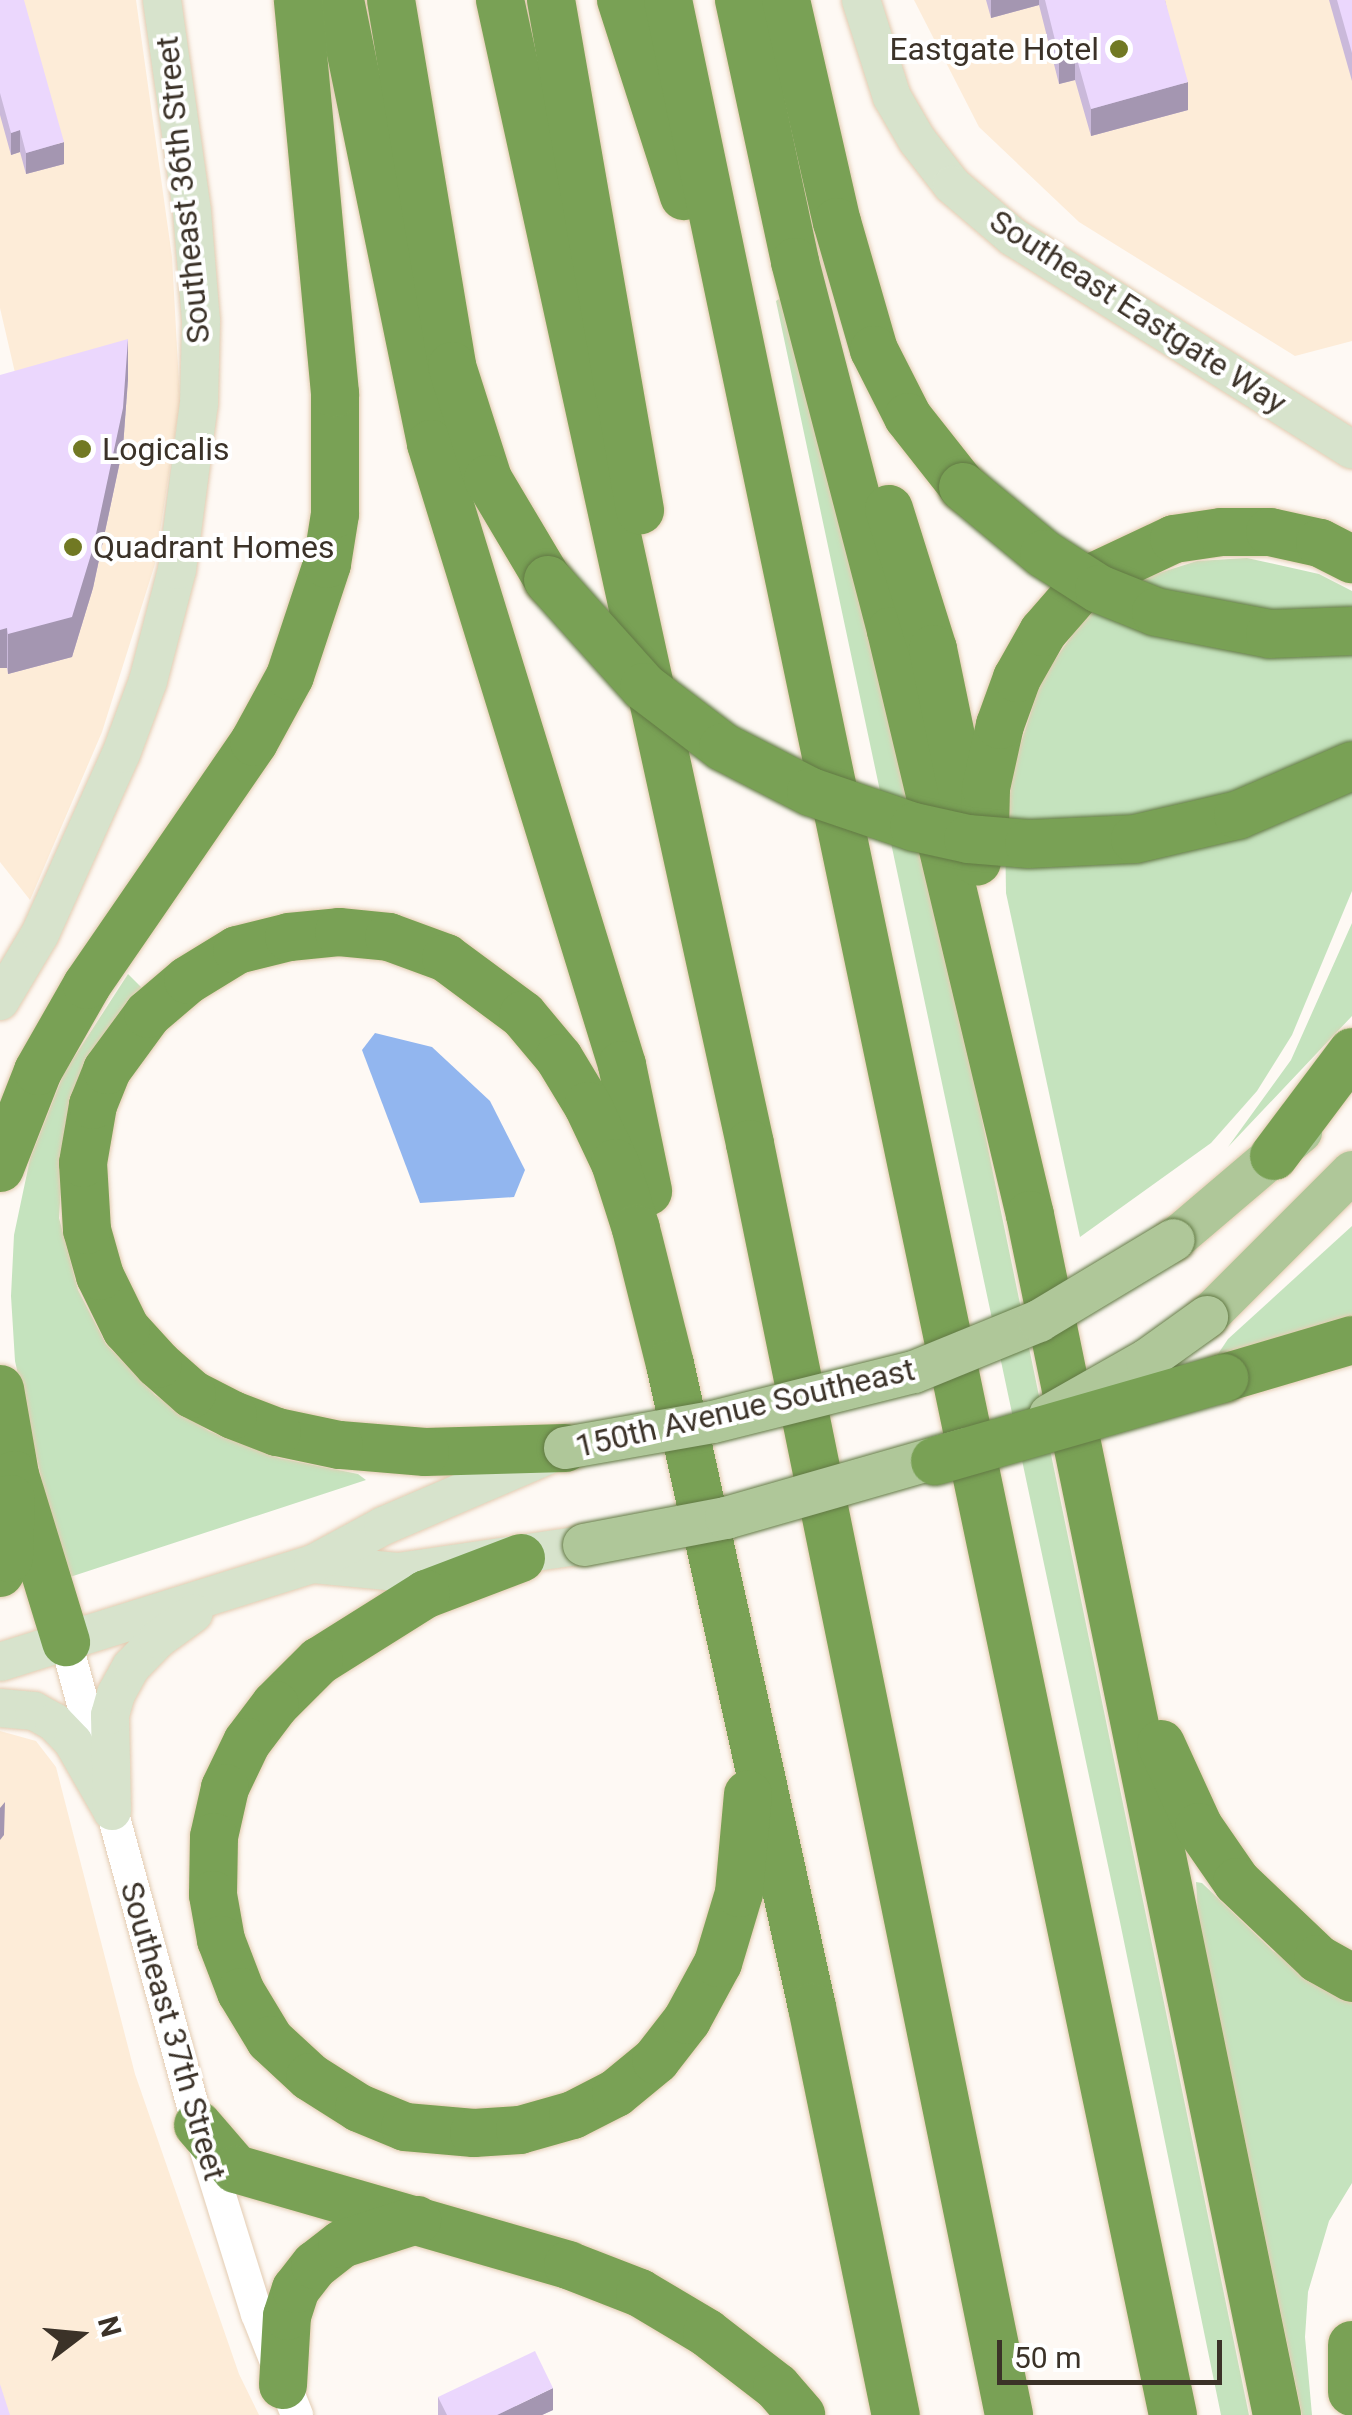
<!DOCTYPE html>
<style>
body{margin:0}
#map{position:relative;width:1352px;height:2415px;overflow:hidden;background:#fef9f4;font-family:Roboto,sans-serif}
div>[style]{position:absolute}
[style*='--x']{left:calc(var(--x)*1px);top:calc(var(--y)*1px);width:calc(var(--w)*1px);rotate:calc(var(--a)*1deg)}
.built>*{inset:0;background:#fdecd8}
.green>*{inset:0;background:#c5e3be}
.water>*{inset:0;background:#92b6ef}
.roads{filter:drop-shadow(0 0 2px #e3ccb2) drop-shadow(0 0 2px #e3ccb2)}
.tertiary>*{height:32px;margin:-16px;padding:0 16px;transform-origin:16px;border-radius:16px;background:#fff}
.secondary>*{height:38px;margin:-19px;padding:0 19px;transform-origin:19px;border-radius:19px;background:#d7e3cc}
.primary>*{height:42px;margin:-21px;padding:0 21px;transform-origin:21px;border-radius:21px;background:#afc799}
.motorway>*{height:48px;margin:-24px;padding:0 24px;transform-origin:24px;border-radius:24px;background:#79a155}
.bridges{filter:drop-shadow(0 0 2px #637a45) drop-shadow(0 0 2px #637a45)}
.primary-bridge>*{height:42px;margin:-21px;padding:0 21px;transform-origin:21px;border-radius:21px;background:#afc799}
.motorway-bridge>*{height:48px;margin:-24px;padding:0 24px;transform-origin:24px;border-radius:24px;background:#79a155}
.wall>*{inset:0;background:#cab9da}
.shaded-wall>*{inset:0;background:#a496b1;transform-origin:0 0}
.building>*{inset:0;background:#ebd7fd}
.dots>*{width:28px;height:28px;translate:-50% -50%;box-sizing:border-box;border:5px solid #fff;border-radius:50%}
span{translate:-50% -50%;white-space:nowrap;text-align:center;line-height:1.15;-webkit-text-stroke:8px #fff;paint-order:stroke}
.poi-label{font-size:32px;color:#3b3228}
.right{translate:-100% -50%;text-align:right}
.left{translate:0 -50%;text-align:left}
.street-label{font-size:32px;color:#3b3228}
.north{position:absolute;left:30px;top:2285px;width:100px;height:100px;-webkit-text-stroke:8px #fff;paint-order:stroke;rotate:74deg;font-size:28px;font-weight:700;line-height:40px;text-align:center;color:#3b3228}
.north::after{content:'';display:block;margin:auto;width:35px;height:45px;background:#3b3228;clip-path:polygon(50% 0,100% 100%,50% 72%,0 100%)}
.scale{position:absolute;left:997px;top:2340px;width:225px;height:45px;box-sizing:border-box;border:5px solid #3b3228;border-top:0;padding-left:12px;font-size:30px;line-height:35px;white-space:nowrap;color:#3b3228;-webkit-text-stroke:8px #fff;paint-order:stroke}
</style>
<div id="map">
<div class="built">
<div style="clip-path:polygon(0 0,136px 0,172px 257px,180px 402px,155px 564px,102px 732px,30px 900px,0 862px,0 409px,22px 403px,0 308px)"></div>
<div style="clip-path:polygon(914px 0,1352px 0,1352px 341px,1295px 356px,1079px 222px,979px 127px)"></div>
<div style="clip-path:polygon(0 1731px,36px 1741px,56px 1767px,135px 2074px,239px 2374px,259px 2415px,0 2415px)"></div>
</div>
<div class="green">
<div style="clip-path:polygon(783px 296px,950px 964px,1249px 2415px,1221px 2415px,1120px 1922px,776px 301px)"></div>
<div style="clip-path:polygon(1247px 558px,1319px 574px,1352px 591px,1352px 891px,1292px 1035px,1257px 1091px,1211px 1143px,1080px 1237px,1006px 893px,1005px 826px,1015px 761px,1042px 678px,1082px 621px,1137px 580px,1197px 561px)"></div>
<div style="clip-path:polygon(1352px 923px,1352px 1016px,1228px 1147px,1291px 1060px)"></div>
<div style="clip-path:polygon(128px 974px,146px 992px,93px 1056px,65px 1124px,59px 1218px,78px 1290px,106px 1344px,155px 1395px,209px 1431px,279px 1458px,358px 1474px,366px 1480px,70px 1577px,63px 1574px,15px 1361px,11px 1296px,14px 1235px,30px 1159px,64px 1073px)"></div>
<div style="clip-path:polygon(1352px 1226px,1352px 1320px,1221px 1359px,1218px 1354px,1228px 1339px)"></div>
<div style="clip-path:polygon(1196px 1882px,1202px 1883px,1273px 1951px,1352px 1998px,1352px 2183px,1329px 2221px,1308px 2292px,1305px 2337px,1312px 2415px,1302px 2415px,1198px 1915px)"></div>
</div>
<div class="water">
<div style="clip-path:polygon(375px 1033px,432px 1047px,490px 1101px,525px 1170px,514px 1197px,420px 1203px,362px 1050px)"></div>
</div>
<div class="roads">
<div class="tertiary">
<div style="--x:66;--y:1642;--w:501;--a:74.71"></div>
<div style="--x:198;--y:2125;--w:198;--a:72.7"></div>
<div style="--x:257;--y:2314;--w:109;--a:68.4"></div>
</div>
<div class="secondary">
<div style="--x:861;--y:0;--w:102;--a:72.3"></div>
<div style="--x:892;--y:97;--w:50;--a:59.8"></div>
<div style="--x:917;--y:140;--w:57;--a:52.1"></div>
<div style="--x:952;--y:185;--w:80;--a:40.4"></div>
<div style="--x:1013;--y:237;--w:400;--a:32.1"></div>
<div style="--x:0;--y:1001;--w:78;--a:-59.2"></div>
<div style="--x:40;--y:934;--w:197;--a:-65.8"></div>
<div style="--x:121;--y:754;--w:78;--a:-69.7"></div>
<div style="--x:148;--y:681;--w:115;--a:-75.4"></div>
<div style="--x:177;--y:570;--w:167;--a:-82.5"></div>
<div style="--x:199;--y:404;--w:83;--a:-88.6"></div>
<div style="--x:201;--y:321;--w:110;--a:-94.7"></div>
<div style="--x:192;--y:211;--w:213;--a:-98.1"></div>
<div style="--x:313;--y:1564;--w:85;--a:5.4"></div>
<div style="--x:398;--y:1572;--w:188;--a:-8.3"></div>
<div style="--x:0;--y:1662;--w:328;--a:-17.4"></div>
<div style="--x:313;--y:1564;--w:80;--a:-28.5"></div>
<div style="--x:383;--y:1526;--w:185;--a:-23.2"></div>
<div style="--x:0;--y:1708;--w:34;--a:5"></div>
<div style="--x:34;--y:1711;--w:23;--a:29"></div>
<div style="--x:54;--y:1722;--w:28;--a:46"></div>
<div style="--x:73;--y:1742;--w:73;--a:60.3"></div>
<div style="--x:112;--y:1811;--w:96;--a:-91.2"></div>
<div style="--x:110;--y:1715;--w:22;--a:-74"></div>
<div style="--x:116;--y:1694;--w:31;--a:-61"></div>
<div style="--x:131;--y:1667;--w:39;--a:-46"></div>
<div style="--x:158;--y:1639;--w:44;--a:-35.8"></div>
</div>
<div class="primary">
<div style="--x:1174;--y:1240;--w:167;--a:-40.4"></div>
<div style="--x:1207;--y:1317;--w:205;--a:-45"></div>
</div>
<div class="motorway">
<div style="--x:340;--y:0;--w:453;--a:78.4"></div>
<div style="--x:431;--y:444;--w:650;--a:72.9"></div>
<div style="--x:622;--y:1065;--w:129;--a:78.3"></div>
<div style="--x:391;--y:0;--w:371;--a:80.5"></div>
<div style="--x:452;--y:366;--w:119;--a:72.3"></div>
<div style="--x:488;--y:479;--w:117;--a:59.3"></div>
<div style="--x:500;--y:0;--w:1171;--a:77.67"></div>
<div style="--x:750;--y:1144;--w:1297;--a:78.48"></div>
<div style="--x:551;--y:0;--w:518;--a:80.1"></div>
<div style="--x:621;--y:0;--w:206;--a:72.2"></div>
<div style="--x:668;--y:0;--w:2467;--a:78.19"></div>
<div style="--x:739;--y:0;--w:268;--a:77.9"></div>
<div style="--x:795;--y:262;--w:381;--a:75.4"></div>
<div style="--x:891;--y:631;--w:600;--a:76.61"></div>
<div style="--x:1030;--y:1215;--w:1225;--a:78.37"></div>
<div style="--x:786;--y:0;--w:228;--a:77.1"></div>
<div style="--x:837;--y:222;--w:133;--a:73.9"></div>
<div style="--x:874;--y:350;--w:75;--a:63.1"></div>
<div style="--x:908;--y:417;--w:89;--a:51.8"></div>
<div style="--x:889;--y:509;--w:147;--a:72.6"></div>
<div style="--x:933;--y:649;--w:217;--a:78.3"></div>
<div style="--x:985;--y:830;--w:42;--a:-88.6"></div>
<div style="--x:986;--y:788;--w:65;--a:-77.5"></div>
<div style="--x:1000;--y:725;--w:50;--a:-70.1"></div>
<div style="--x:1017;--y:678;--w:53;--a:-60.5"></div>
<div style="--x:1043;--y:632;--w:70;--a:-49"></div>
<div style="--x:1089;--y:579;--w:94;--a:-25.2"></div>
<div style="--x:1174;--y:539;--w:48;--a:-8.5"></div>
<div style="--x:1221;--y:532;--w:49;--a:0"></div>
<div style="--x:1270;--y:532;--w:51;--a:12.4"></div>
<div style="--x:1320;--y:543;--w:36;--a:27"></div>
<div style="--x:1274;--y:1156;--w:130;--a:-53.1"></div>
<div style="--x:0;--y:1168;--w:104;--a:-68.6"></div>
<div style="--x:38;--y:1071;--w:99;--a:-60.3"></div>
<div style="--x:87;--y:985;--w:295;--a:-55.5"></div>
<div style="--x:254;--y:742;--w:75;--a:-61.4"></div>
<div style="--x:290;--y:676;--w:118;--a:-71.7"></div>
<div style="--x:327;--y:564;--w:51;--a:-80.9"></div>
<div style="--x:335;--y:514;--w:121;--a:-90"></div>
<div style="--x:335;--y:393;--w:395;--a:-95.4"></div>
<div style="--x:1224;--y:1378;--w:134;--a:-16.5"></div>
<div style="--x:0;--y:1389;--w:87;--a:80.1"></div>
<div style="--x:15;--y:1475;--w:175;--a:73"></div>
<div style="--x:565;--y:1448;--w:140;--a:178.4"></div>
<div style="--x:425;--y:1452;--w:86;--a:-175.3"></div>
<div style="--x:339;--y:1445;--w:63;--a:-168.2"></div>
<div style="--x:277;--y:1432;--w:47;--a:-158.9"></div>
<div style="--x:233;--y:1415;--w:46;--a:-152.9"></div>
<div style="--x:192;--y:1394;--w:45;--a:-138.6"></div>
<div style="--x:158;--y:1364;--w:47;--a:-132.4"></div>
<div style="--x:126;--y:1329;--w:59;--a:-116.1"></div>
<div style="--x:100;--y:1276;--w:48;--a:-105.8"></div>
<div style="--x:87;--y:1230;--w:67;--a:-93.4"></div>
<div style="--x:83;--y:1163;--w:59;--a:-80.2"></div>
<div style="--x:93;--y:1105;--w:38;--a:-68"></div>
<div style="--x:107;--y:1070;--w:69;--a:-53.8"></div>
<div style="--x:148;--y:1014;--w:52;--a:-40.4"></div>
<div style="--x:188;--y:980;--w:57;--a:-31.5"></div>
<div style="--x:237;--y:950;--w:54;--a:-14"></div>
<div style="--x:289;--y:937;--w:50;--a:-5.7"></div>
<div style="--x:339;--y:932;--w:50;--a:5.7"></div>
<div style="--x:389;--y:937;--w:61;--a:20.2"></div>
<div style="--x:446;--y:958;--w:96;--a:36.5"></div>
<div style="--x:523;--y:1015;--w:56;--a:50.1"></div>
<div style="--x:559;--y:1058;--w:56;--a:58.9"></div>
<div style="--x:588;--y:1106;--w:63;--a:64.7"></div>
<div style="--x:615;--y:1163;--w:69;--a:72.3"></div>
<div style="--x:636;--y:1229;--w:139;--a:75.9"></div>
<div style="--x:670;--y:1364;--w:658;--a:77.55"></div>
<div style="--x:812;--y:2007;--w:417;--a:78.4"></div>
<div style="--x:521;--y:1558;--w:102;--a:159.2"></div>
<div style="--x:426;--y:1594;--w:126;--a:147.9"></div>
<div style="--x:319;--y:1661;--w:62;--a:135"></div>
<div style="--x:275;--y:1705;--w:46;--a:127.1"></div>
<div style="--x:247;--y:1742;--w:51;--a:115.6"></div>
<div style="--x:225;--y:1788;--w:50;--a:102.7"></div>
<div style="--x:214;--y:1837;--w:58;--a:91"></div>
<div style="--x:213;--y:1895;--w:46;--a:79.9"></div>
<div style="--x:221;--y:1940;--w:56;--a:69"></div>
<div style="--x:241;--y:1992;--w:56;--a:58.9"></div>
<div style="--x:270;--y:2040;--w:54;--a:42.8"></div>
<div style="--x:310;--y:2077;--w:58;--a:32.3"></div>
<div style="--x:359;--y:2108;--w:50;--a:22.4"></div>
<div style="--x:405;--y:2127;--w:69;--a:5"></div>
<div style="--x:474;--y:2133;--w:46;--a:-3.7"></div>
<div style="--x:520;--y:2130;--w:55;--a:-15.8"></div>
<div style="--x:573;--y:2115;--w:48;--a:-27.1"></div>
<div style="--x:616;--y:2093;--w:52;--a:-39.5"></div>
<div style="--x:656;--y:2060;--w:51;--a:-52.2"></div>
<div style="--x:687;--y:2020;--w:65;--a:-61.5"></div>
<div style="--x:718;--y:1963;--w:73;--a:-73.3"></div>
<div style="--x:739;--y:1893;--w:99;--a:-84.8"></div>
<div style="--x:0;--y:1573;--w:17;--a:-59"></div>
<div style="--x:9;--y:1558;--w:59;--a:-88.1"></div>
<div style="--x:1161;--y:1744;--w:91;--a:65.4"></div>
<div style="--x:1199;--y:1827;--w:67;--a:55.4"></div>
<div style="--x:1237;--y:1882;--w:112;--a:43.5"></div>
<div style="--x:1318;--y:1959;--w:39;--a:29"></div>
<div style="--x:198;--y:2125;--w:58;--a:49.2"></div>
<div style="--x:236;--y:2169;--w:346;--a:16.1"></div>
<div style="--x:568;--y:2265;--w:77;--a:21.3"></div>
<div style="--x:640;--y:2293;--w:78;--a:30.8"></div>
<div style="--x:707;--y:2333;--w:88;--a:37.6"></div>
<div style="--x:777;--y:2387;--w:37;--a:49"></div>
<div style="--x:1352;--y:2345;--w:47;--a:90"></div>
<div style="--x:283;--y:2385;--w:69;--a:-86.7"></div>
<div style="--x:287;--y:2316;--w:28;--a:-72"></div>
<div style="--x:296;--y:2289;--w:31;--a:-52"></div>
<div style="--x:315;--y:2265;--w:34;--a:-38"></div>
<div style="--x:342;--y:2244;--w:79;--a:-17.7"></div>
</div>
</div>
<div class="bridges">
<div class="primary-bridge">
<div style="--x:1050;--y:1415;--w:112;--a:-29.6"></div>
<div style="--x:1147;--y:1360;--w:74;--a:-35.6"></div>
<div style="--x:565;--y:1448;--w:150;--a:-10"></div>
<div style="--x:713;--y:1422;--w:207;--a:-14"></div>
<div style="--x:914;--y:1372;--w:135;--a:-22.2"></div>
<div style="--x:1039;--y:1321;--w:157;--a:-31"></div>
<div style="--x:584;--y:1545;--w:145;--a:-10.8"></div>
<div style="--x:726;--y:1518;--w:250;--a:-16"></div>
</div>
<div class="motorway-bridge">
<div style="--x:963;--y:487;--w:105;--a:39.6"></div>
<div style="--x:1044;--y:554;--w:65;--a:32.5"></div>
<div style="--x:1099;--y:589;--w:61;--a:22"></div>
<div style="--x:1156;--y:612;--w:116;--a:10.9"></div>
<div style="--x:1270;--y:634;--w:82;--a:-2.1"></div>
<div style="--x:548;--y:580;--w:144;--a:48.1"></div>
<div style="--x:644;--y:687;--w:99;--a:37.2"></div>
<div style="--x:723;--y:747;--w:99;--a:27.1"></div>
<div style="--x:811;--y:792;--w:109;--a:18.8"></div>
<div style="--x:914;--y:827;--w:55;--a:12.5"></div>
<div style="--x:968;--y:839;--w:61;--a:4.7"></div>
<div style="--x:1029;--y:844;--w:106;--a:-2.7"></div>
<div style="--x:1135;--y:839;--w:106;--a:-13.1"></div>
<div style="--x:1238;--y:815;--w:124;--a:-23.3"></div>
<div style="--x:935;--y:1461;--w:301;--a:-16"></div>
</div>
</div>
<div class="wall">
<div style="clip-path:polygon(0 0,64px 164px,26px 174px,20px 152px,11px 155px,0 115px)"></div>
<div style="clip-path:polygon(986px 0,1165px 0,1188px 110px,1091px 136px,1075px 80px,1059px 84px,1039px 5px,991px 18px)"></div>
<div style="clip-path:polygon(1329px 0,1352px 0,1352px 81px)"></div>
<div style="clip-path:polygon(0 375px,128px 379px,123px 447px,93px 588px,72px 657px,8px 674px,7px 668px)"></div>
<div style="clip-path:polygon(438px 2397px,553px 2410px,542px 2415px,438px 2415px)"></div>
</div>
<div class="shaded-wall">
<div style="clip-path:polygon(991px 0,1039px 0,1039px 5px,991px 18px)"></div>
<div style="clip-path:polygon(1075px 52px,1075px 80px,1059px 84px,1059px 56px)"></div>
<div style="clip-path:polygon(1188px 82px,1188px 110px,1091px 136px,1091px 109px)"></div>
<div style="clip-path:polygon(20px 130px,20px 152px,11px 155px,11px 133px)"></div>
<div style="clip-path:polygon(64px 142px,64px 164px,26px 174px,26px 153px)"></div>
<div style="clip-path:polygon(128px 339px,128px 379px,123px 447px,93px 588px,72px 657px,8px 674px,8px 634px)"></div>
<div style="left:7px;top:628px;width:40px;height:7px;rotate:90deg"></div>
<div style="clip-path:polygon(5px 1802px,4px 1835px,0 1840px,0 1808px)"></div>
<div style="clip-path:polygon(553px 2388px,553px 2410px,542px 2415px,497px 2415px)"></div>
</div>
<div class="building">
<div style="clip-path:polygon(0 0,24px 0,64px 142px,26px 153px,20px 130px,11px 133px,0 93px)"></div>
<div style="clip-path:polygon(1045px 0,1165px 0,1188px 82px,1091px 109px,1075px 52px,1059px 56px)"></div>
<div style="clip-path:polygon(1337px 0,1352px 0,1352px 53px)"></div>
<div style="clip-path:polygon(128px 339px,123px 408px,93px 548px,72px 617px,8px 634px,7px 628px,0 630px,0 375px)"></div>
<div style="clip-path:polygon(535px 2351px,553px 2388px,497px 2415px,447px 2415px,438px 2397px)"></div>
<div style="clip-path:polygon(0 2384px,10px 2415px,0 2415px)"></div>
</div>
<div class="dots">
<div style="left:1119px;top:49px;background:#717923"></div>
<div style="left:82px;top:449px;background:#717923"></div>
<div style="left:73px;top:547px;background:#717923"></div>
</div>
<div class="poi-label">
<span class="right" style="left:1099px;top:49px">Eastgate Hotel</span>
<span class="left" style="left:102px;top:449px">Logicalis</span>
<span class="left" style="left:93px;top:547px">Quadrant Homes</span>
</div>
<div class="street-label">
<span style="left:183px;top:190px;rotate:-96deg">Southeast 36th Street</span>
<span style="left:1138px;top:312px;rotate:33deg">Southeast Eastgate Way</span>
<span style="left:745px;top:1408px;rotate:-13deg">150th Avenue Southeast</span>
<span style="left:173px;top:2031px;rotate:74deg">Southeast 37th Street</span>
</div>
<div class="north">N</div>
<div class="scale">50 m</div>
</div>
